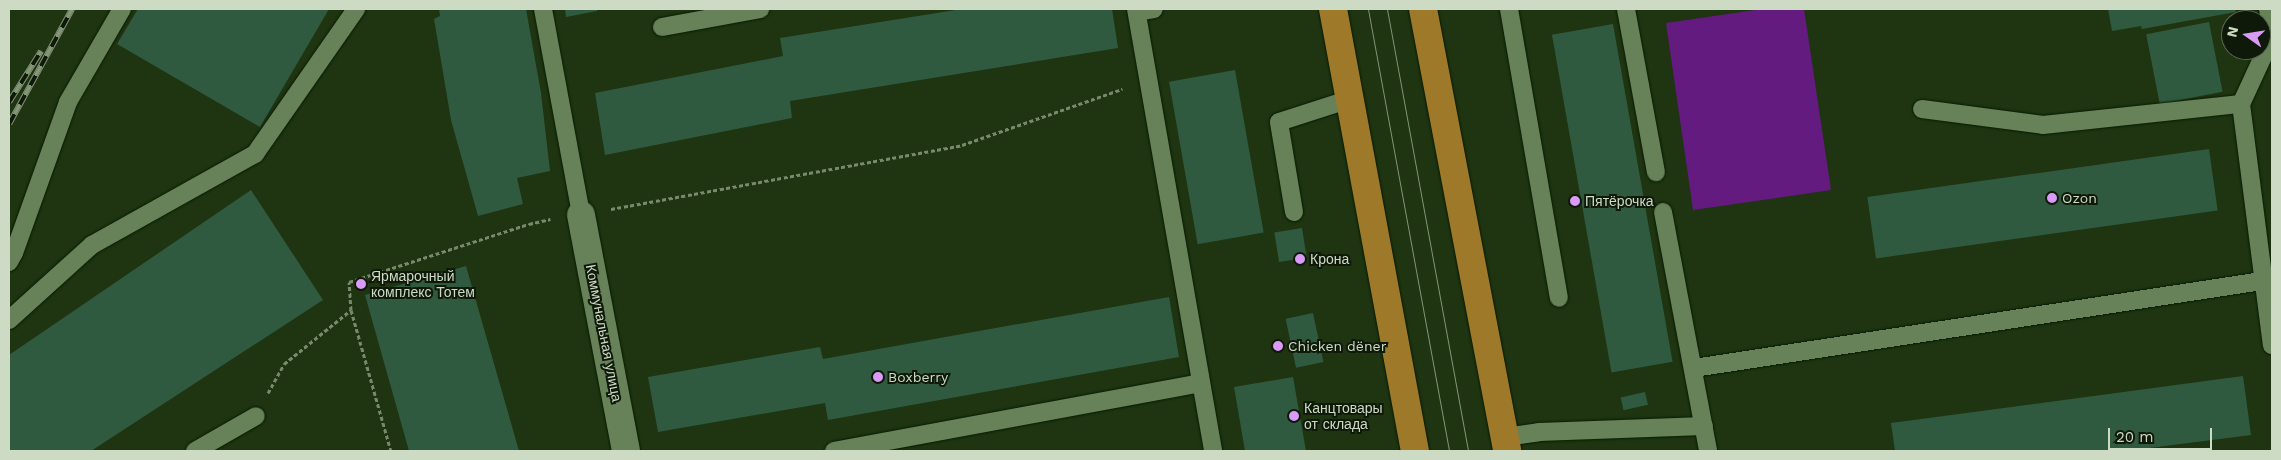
<!DOCTYPE html>
<meta charset="utf-8">
<style>
body{margin:0}
#map{position:relative;width:2281px;height:460px;overflow:hidden;background:#1f3410;font-family:"Work Sans",sans-serif}
div>[style]{position:absolute}
[style*='--x']{left:calc(var(--x)*1px);top:calc(var(--y)*1px);width:calc(var(--w)*1px);rotate:calc(var(--a)*1deg)}
.green>*{inset:0;background:#641b7f}
.building>*{inset:0;background:#305a3f;transform-origin:0 0}
.path>*{height:3px;margin-top:-1.5px;transform-origin:0;background:repeating-linear-gradient(90deg,#788a6d 0 4px,transparent 0 6.5px)}
.roads{filter:drop-shadow(0 0 1px #071b00) drop-shadow(0 0 1px #071b00)}
.service>*{height:18px;margin:-9px;padding:0 9px;transform-origin:9px;border-radius:9px;background:#678159}
.minor>*{height:28px;margin:-14px;padding:0 14px;transform-origin:14px;border-radius:14px;background:#678159}
.trunk>*{height:28px;margin:-14px;padding:0 14px;transform-origin:14px;border-radius:14px;background:#9e7929}
.tram>*{height:1px;margin:-0.5px;padding:0 0.5px;transform-origin:0.5px;border-radius:0.5px;background:#849579}
.rail>*{height:5.5px;margin-top:-2.75px;transform-origin:0;background:repeating-linear-gradient(90deg,#0f1909 0 11px,#849579 0 22px);box-sizing:border-box;border-block:1px solid #849579}
.dots>*{width:14px;height:14px;translate:-50% -50%;box-sizing:border-box;border:2px solid #0f1909;border-radius:50%}
span{translate:-50% -50%;white-space:nowrap;text-align:center;line-height:1.15;-webkit-text-stroke:4px #0f1909;paint-order:stroke}
.poi-label{font-size:14px;color:#cddbc5}
.left{translate:0 -50%;text-align:left}
.street-label{font-size:14px;color:#cddbc5}
.frame{position:absolute;inset:0;border:10px solid #cddbc5;pointer-events:none}
.north{position:absolute;left:2221px;top:10px;width:50px;height:50px;box-sizing:border-box;background:#0f1909;border:1px solid #5b6754;border-radius:50%;rotate:283deg;font-size:14px;font-weight:700;line-height:20px;text-align:center;color:#cddbc5}
.north::after{content:'';display:block;margin:auto;width:18px;height:22px;background:#da9af7;clip-path:polygon(50% 0,100% 100%,50% 72%,0 100%)}
.scale{position:absolute;left:2108px;top:428px;width:104px;height:22px;box-sizing:border-box;border:2px solid #cddbc5;border-top:0;padding-left:6px;font-size:15px;line-height:18px;white-space:nowrap;color:#cddbc5;-webkit-text-stroke:4px #0f1909;paint-order:stroke}
</style>
<div id="map">
<div class="green">
<div style="clip-path:polygon(1762px 9px,1804px 9px,1831px 190px,1693px 210px,1666px 23px)"></div>
</div>
<div class="building">
<div style="clip-path:polygon(138px 9px,329px 9px,260px 127px,117px 44px)"></div>
<div style="clip-path:polygon(439px 9px,526px 9px,541px 93px,550px 171px,517px 178px,523px 204px,478px 216px,451px 120px,434px 19px,440px 16px)"></div>
<div style="clip-path:polygon(565px 9px,597px 9px,597px 11px,566px 17px)"></div>
<div style="clip-path:polygon(962px 9px,1112px 9px,1118px 48px,790px 101px,792px 118px,605px 155px,595px 93px,783px 56px,780px 38px)"></div>
<div style="clip-path:polygon(2108px 9px,2235px 9px,2236px 12px,2142px 29px,2141px 26px,2112px 31px)"></div>
<div style="left:2209px;top:22px;width:71px;height:64px;rotate:79deg"></div>
<div style="left:1613px;top:24px;width:343px;height:62px;rotate:80deg"></div>
<div style="left:1235px;top:70px;width:165px;height:67px;rotate:80deg"></div>
<div style="left:2209px;top:149px;width:62px;height:345px;rotate:82deg"></div>
<div style="clip-path:polygon(251px 190px,323px 300px,91px 451px,9px 451px,9px 355px)"></div>
<div style="left:1302px;top:228px;width:30px;height:28px;rotate:81deg"></div>
<div style="clip-path:polygon(466px 266px,519px 451px,409px 451px,365px 295px)"></div>
<div style="clip-path:polygon(1169px 297px,1179px 357px,828px 420px,825px 403px,658px 432px,648px 377px,820px 347px,823px 359px)"></div>
<div style="left:1313px;top:313px;width:50px;height:28px;rotate:78deg"></div>
<div style="clip-path:polygon(2243px 376px,2251px 435px,2126px 451px,1895px 451px,1891px 423px)"></div>
<div style="clip-path:polygon(1293px 377px,1306px 451px,1245px 451px,1234px 387px)"></div>
<div style="left:1645px;top:392px;width:13px;height:25px;rotate:77deg"></div>
</div>
<div class="path">
<div style="--x:611;--y:209;--w:357;--a:-10.3"></div>
<div style="--x:962;--y:145;--w:170;--a:-19.3"></div>
<div style="--x:351;--y:310;--w:147;--a:74.2"></div>
<div style="--x:268;--y:393;--w:33;--a:-61"></div>
<div style="--x:284;--y:364;--w:86;--a:-38.9"></div>
<div style="--x:351;--y:310;--w:28;--a:-94"></div>
<div style="--x:349;--y:282;--w:189;--a:-17.9"></div>
<div style="--x:529;--y:224;--w:22;--a:-13"></div>
</div>
<div class="roads">
<div class="service">
<div style="--x:543;--y:9;--w:209;--a:79.5"></div>
<div style="--x:1136;--y:9;--w:449;--a:80.1"></div>
<div style="--x:1509;--y:9;--w:293;--a:80.2"></div>
<div style="--x:1626;--y:9;--w:166;--a:79.6"></div>
<div style="--x:2268;--y:9;--w:22;--a:80"></div>
<div style="--x:1137;--y:12;--w:17;--a:-10"></div>
<div style="--x:662;--y:27;--w:100;--a:-10.4"></div>
<div style="--x:2272;--y:37;--w:74;--a:114.8"></div>
<div style="--x:2241;--y:104;--w:243;--a:82.7"></div>
<div style="--x:1922;--y:109;--w:122;--a:7.5"></div>
<div style="--x:2043;--y:125;--w:199;--a:-6.1"></div>
<div style="--x:1294;--y:212;--w:91;--a:-99.5"></div>
<div style="--x:1279;--y:122;--w:75;--a:-17.9"></div>
<div style="--x:1663;--y:212;--w:243;--a:79.3"></div>
<div style="--x:9;--y:262;--w:10;--a:-61"></div>
<div style="--x:14;--y:253;--w:160;--a:-70.3"></div>
<div style="--x:68;--y:102;--w:108;--a:-59.9"></div>
<div style="--x:9;--y:320;--w:112;--a:-42.1"></div>
<div style="--x:92;--y:245;--w:187;--a:-29.2"></div>
<div style="--x:255;--y:154;--w:177;--a:-55.1"></div>
<div style="--x:1694;--y:368;--w:575;--a:-8.71"></div>
<div style="--x:1505;--y:437;--w:34;--a:-8"></div>
<div style="--x:1539;--y:432;--w:165;--a:-2.1"></div>
<div style="--x:195;--y:451;--w:70;--a:-29.8"></div>
<div style="--x:834;--y:451;--w:372;--a:-10.5"></div>
</div>
<div class="minor">
<div style="--x:581;--y:215;--w:240;--a:79.2"></div>
</div>
<div class="trunk">
<div style="--x:1333;--y:9;--w:450;--a:79.5"></div>
<div style="--x:1423;--y:9;--w:450;--a:79.2"></div>
</div>
</div>
<div class="tram">
<div style="--x:1368;--y:9;--w:449;--a:79.6"></div>
<div style="--x:1387;--y:9;--w:449;--a:79.6"></div>
</div>
<div class="rail">
<div style="--x:9;--y:102;--w:60;--a:-57.9"></div>
<div style="--x:9;--y:124;--w:131;--a:-61.3"></div>
</div>
<div class="dots">
<div style="left:2052px;top:198px;background:#da9af7"></div>
<div style="left:1575px;top:201px;background:#da9af7"></div>
<div style="left:1300px;top:259px;background:#da9af7"></div>
<div style="left:361px;top:284px;background:#da9af7"></div>
<div style="left:1278px;top:346px;background:#da9af7"></div>
<div style="left:878px;top:377px;background:#da9af7"></div>
<div style="left:1294px;top:416px;background:#da9af7"></div>
</div>
<div class="poi-label">
<span class="left" style="left:2062px;top:198px">Ozon</span>
<span class="left" style="left:1585px;top:201px">Пятёрочка</span>
<span class="left" style="left:1310px;top:259px">Крона</span>
<span class="left" style="left:371px;top:284px">Ярмарочный<br>комплекс Тотем</span>
<span class="left" style="left:1288px;top:346px">Chicken dëner</span>
<span class="left" style="left:888px;top:377px">Boxberry</span>
<span class="left" style="left:1304px;top:416px">Канцтовары<br>от склада</span>
</div>
<div class="street-label">
<span style="left:604px;top:333px;rotate:79deg">Коммунальная улица</span>
</div>
<div class="frame"></div>
<div class="north">N</div>
<div class="scale">20 m</div>
</div>
